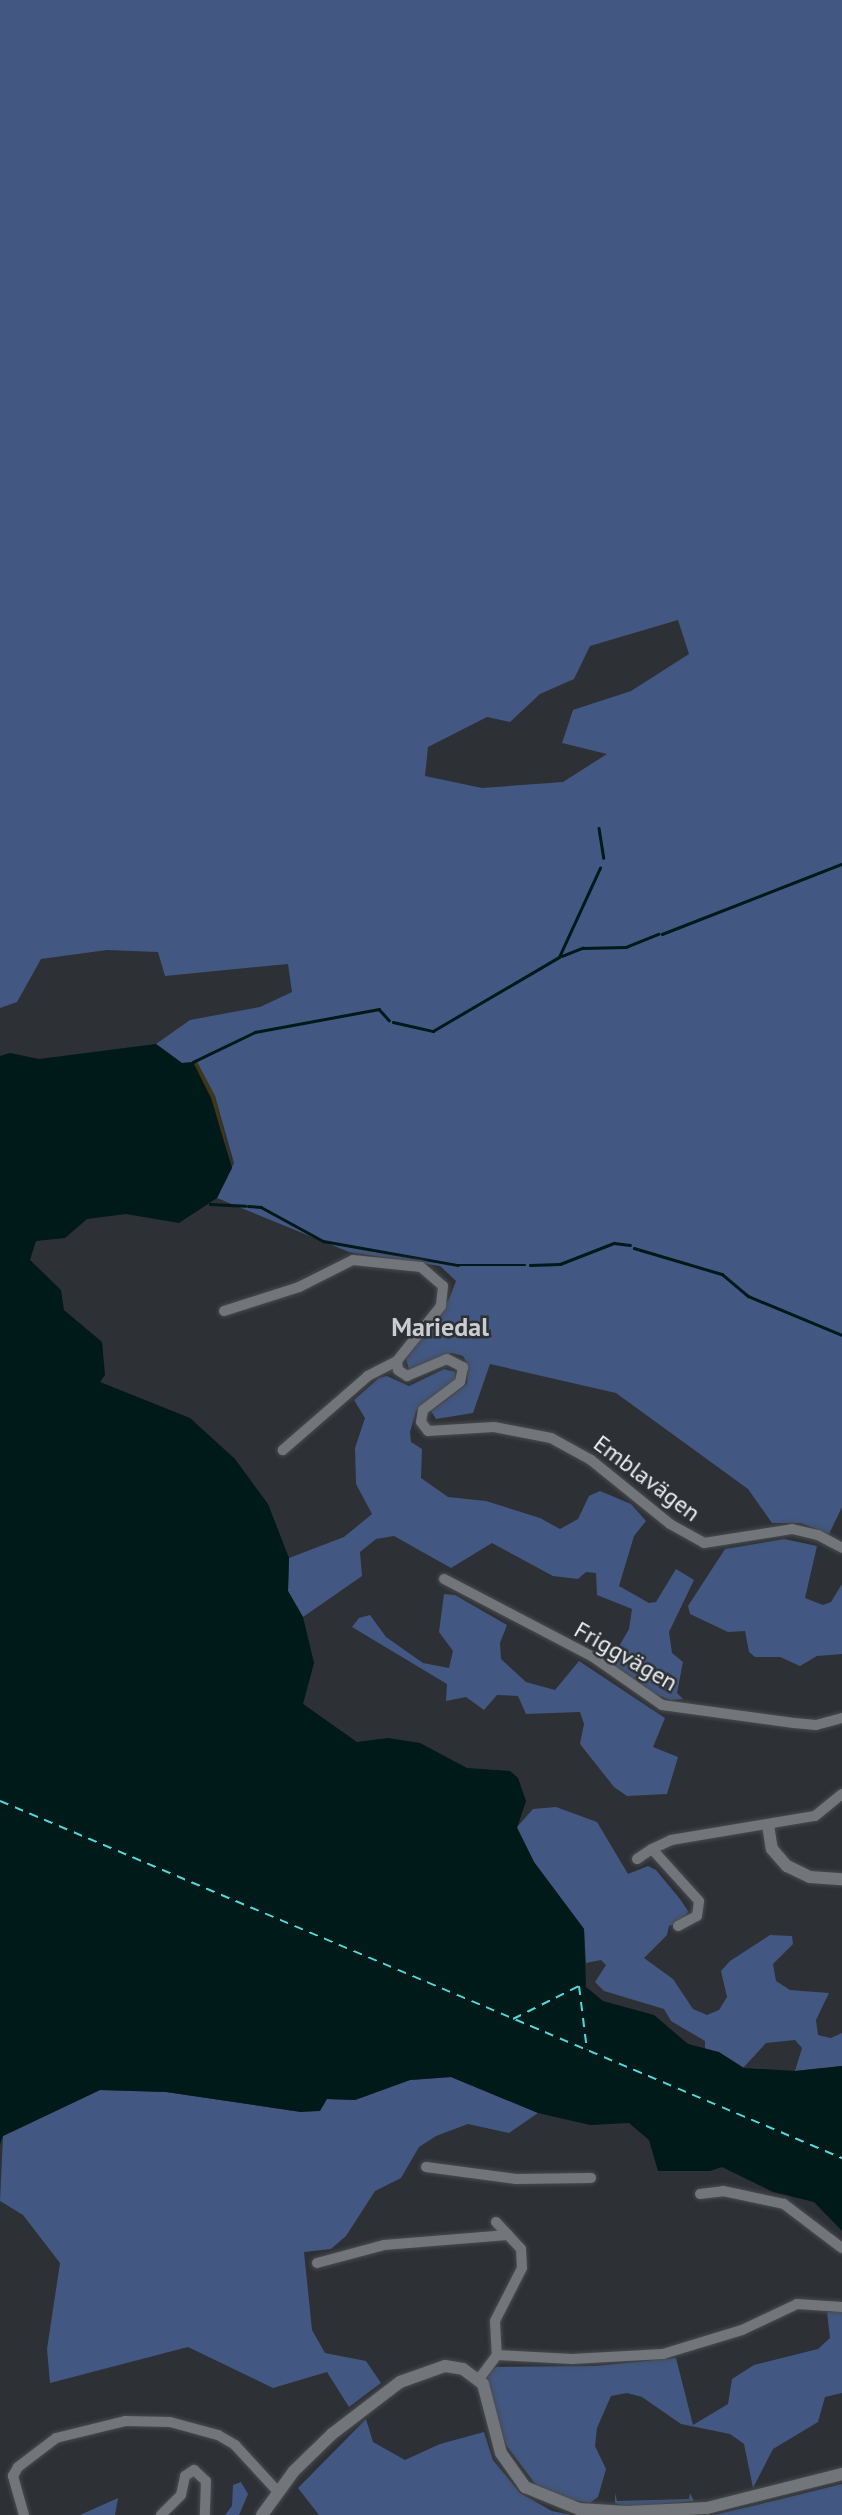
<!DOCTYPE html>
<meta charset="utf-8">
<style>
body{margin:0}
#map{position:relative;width:842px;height:2515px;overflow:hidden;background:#2d3034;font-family:"PT Sans",sans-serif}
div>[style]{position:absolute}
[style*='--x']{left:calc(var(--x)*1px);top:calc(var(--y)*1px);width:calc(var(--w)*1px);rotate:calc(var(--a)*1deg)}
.green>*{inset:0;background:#425882}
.sand>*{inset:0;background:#3f3717}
.water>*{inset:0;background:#001919}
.stream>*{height:2.5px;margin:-1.25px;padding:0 1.25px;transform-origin:1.25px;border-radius:1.25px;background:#001919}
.ferry>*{height:2px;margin-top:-1px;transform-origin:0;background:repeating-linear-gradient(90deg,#52d9da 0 9px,transparent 0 16px)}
.roads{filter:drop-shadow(0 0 2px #494b4f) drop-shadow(0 0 2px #494b4f)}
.minor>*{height:10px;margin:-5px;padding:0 5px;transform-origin:5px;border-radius:5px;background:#72757a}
.tertiary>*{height:12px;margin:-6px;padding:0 6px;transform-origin:6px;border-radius:6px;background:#72757a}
span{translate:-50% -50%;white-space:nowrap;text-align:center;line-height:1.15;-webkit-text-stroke:5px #2d3034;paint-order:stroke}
.street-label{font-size:24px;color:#ebecef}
.neighbourhood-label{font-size:26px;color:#caced3;font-weight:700}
</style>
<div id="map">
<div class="green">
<div style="clip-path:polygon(evenodd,0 0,842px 0,842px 1507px,829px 1534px,801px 1523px,772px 1523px,748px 1489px,616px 1393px,490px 1364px,473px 1413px,436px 1419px,431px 1411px,467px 1384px,468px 1365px,463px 1356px,452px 1353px,409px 1370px,406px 1359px,449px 1299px,456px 1281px,440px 1266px,349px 1252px,217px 1198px,234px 1163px,215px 1096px,197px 1062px,182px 1063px,156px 1044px,190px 1020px,260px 1007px,292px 992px,288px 964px,165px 976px,158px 952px,107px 950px,41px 959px,17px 1002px,0 1008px,0 0,678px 620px,689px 654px,631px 691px,573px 710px,562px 743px,607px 754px,563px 782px,482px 788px,425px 776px,428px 747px,487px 717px,510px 722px,540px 694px,574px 679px,590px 646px,678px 620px)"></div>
<div style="clip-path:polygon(444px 1369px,455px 1372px,456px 1381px,416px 1411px,410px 1432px,411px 1442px,422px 1449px,421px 1478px,448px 1497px,486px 1501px,540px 1518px,560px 1529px,578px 1519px,589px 1496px,600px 1491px,631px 1504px,646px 1521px,634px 1536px,619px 1586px,649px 1603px,656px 1602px,676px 1569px,694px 1580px,669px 1632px,672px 1653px,683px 1662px,677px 1693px,683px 1699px,670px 1700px,645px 1690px,610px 1662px,629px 1629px,632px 1609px,597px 1595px,596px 1573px,586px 1572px,578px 1579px,553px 1576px,492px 1543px,451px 1568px,394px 1536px,376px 1539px,360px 1552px,362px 1576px,303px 1617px,288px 1591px,289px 1558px,344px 1537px,372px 1514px,356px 1484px,355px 1448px,365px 1418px,354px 1400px,379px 1378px,387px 1376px,409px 1386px)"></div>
<div style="clip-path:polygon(784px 1539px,817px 1546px,805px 1598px,823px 1605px,831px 1602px,842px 1584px,842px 1654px,817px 1656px,800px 1666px,780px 1657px,755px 1657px,749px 1652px,745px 1631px,728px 1632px,690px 1614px,688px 1606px,725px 1549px)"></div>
<div style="clip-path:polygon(444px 1594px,455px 1595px,507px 1625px,500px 1643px,501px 1659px,526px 1682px,555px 1690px,579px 1661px,665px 1718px,653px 1747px,678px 1757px,667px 1794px,627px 1796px,614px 1787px,580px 1744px,584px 1724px,580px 1712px,526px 1714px,518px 1696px,497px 1695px,484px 1710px,466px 1697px,446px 1701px,447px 1684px,352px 1627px,359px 1618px,370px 1615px,386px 1637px,423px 1663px,449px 1668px,453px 1651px,439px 1632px)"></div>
<div style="clip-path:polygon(556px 1807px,597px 1822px,628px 1874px,648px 1866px,656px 1870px,680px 1899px,688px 1911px,685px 1920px,669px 1926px,667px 1935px,644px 1958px,673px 1979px,693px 2009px,707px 2015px,719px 2010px,727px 1997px,721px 1971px,730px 1961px,770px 1935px,792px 1936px,793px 1944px,773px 1964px,776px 1981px,790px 1990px,829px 1993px,816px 2020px,818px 2035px,831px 2038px,842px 2033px,842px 2066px,795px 2071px,802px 2048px,795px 2040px,766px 2043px,743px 2068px,705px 2049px,705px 2041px,671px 2021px,664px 2009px,604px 1991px,595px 1982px,606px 1965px,601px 1960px,586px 1963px,584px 1929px,534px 1862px,517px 1827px,533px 1809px)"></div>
<div style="clip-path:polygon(451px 2077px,538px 2113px,509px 2133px,468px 2124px,436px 2136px,419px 2147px,401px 2178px,375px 2191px,346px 2236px,331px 2249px,304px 2252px,312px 2330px,325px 2353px,366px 2361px,381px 2383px,349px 2407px,327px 2372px,273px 2388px,188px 2347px,50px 2383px,47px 2349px,60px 2263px,23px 2215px,0 2201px,3px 2136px,100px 2090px,166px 2092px,301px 2112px,327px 2099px,355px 2100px,410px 2080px)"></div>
<div style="clip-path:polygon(827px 2312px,842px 2312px,842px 2393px,825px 2397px,818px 2422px,773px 2449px,753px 2488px,744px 2444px,730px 2434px,681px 2424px,642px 2397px,627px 2393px,611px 2396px,597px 2428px,595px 2446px,606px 2469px,598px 2497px,590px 2503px,573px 2500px,536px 2485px,506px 2445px,485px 2380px,495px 2367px,595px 2366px,676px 2358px,693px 2425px,728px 2404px,732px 2379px,754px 2365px,818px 2349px,830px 2338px)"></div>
<div style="clip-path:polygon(366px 2419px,373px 2442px,405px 2460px,440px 2444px,484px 2432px,493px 2460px,520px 2493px,552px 2511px,572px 2515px,319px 2515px,298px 2488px)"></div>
<div style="clip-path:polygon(241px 2482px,248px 2494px,239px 2515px,225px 2515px,232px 2506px,233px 2485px)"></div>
<div style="clip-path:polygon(842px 2484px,842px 2515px,714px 2515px,773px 2501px)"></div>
<div style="clip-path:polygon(615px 2493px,617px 2501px,689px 2499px,690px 2493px,694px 2501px,628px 2507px,615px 2503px)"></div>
<div style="clip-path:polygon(118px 2498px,115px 2515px,80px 2515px)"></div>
</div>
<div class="sand">
<div style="clip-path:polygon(193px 1062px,197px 1062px,215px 1096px,232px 1168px,211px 1098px)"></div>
</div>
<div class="water">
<div style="clip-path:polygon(156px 1044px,182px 1063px,193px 1062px,211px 1098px,232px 1168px,217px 1198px,179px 1223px,126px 1214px,87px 1219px,65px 1238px,36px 1241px,30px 1260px,61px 1290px,64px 1310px,102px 1342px,105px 1375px,100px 1382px,190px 1418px,235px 1459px,268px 1504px,289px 1558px,288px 1591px,303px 1617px,314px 1663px,303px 1704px,357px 1742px,388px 1738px,420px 1743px,467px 1768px,510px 1771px,518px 1778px,526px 1801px,517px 1828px,534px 1862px,584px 1929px,586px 1987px,603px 2001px,654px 2015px,688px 2044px,719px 2052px,744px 2068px,795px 2071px,842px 2066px,842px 2231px,814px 2202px,773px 2192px,722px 2167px,710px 2171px,658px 2171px,649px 2140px,629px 2123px,590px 2125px,538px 2113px,451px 2077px,410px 2080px,355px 2100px,327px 2099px,320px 2111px,301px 2112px,166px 2092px,100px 2090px,3px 2136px,0 2144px,0 1056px,10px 1053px,39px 1059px)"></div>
</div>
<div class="stream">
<div style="--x:599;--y:828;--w:30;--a:81"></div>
<div style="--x:662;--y:934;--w:193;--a:-21.3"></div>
<div style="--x:562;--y:956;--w:22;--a:-22"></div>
<div style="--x:582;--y:948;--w:44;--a:-1.3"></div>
<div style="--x:626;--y:947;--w:35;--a:-22"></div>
<div style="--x:393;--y:1022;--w:41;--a:12.7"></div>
<div style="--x:433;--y:1031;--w:146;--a:-30.4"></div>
<div style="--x:559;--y:957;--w:98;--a:-65.3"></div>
<div style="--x:193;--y:1062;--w:69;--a:-25.8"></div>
<div style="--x:255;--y:1032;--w:126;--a:-10.5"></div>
<div style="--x:379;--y:1009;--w:15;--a:48"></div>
<div style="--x:210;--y:1204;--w:35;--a:3"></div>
<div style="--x:248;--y:1206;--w:13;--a:4"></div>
<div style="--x:261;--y:1207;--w:71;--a:28.7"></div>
<div style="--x:323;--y:1241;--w:137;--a:10.1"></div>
<div style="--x:458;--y:1265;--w:67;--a:0"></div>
<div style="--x:634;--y:1248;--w:92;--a:16.5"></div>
<div style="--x:722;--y:1274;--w:34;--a:40"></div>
<div style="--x:748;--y:1296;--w:102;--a:22.5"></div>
<div style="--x:530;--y:1265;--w:30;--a:-2"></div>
<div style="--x:560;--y:1264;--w:58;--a:-21.3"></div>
<div style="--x:614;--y:1243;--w:16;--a:7"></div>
</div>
<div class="ferry">
<div style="--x:0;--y:1801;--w:915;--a:22.98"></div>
<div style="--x:513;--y:2019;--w:74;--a:-26.6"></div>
<div style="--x:579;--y:1986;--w:64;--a:82.9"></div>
</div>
<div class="roads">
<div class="minor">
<div style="--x:224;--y:1311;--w:79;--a:-17.7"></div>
<div style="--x:299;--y:1287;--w:60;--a:-26.6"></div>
<div style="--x:353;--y:1260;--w:68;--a:5.9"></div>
<div style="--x:421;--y:1267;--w:29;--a:41"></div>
<div style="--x:443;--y:1286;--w:20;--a:96"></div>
<div style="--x:441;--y:1306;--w:70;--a:128.7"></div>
<div style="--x:397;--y:1361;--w:33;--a:153"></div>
<div style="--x:368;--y:1376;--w:113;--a:139"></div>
<div style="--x:397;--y:1361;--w:9;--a:84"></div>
<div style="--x:398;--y:1370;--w:11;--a:34"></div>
<div style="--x:407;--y:1376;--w:43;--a:-23"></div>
<div style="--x:447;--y:1359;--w:18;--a:27"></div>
<div style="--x:463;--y:1367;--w:15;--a:101"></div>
<div style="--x:460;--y:1382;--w:46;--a:142.9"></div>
<div style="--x:423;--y:1410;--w:12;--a:99"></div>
<div style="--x:421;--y:1422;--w:11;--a:52"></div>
<div style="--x:428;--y:1431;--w:66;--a:-3.5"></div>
<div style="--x:494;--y:1427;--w:58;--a:10.9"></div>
<div style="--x:551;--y:1438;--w:46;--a:28.8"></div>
<div style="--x:591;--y:1460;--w:102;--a:39"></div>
<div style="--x:670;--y:1524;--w:39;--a:29"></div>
<div style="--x:704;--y:1543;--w:89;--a:-9"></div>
<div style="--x:792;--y:1529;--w:27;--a:13"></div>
<div style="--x:818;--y:1535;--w:27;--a:28"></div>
<div style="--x:444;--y:1579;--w:168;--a:27.6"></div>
<div style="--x:593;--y:1657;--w:84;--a:34.8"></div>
<div style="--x:662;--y:1705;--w:133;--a:7.8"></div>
<div style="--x:794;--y:1723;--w:22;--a:5"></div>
<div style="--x:816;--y:1725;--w:27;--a:-15"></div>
<div style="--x:637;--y:1859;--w:18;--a:-34"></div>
<div style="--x:678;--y:1926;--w:21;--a:-28"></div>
<div style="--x:697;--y:1916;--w:15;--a:-82"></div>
<div style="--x:699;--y:1901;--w:70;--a:-132.1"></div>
<div style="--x:652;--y:1849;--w:21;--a:-25"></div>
<div style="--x:671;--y:1840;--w:146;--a:-9.5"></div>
<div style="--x:815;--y:1816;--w:35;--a:-39"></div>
<div style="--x:426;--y:2167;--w:91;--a:7.6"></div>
<div style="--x:516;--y:2179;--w:75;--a:-0.8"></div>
<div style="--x:700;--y:2194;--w:23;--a:-7"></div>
<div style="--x:723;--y:2191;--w:62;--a:12"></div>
<div style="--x:784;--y:2204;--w:73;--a:37.2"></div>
<div style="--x:496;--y:2222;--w:18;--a:47"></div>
<div style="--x:317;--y:2263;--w:69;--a:-15"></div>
<div style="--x:384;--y:2245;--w:124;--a:-4.6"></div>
<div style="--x:508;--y:2235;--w:19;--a:47"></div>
<div style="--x:521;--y:2249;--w:19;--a:87"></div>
<div style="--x:522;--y:2268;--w:59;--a:117"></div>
<div style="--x:495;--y:2321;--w:34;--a:87"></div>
<div style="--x:497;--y:2355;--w:30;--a:127"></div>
<div style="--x:497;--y:2355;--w:75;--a:3.1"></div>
<div style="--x:572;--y:2359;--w:91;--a:-3.1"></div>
<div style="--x:663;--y:2354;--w:83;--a:-16.9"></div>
<div style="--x:742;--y:2330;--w:61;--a:-25.3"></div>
<div style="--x:797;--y:2304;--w:45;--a:3.8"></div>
<div style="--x:24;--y:2515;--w:41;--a:-105.8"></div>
<div style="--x:13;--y:2476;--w:10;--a:-61"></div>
<div style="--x:18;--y:2467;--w:48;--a:-37.3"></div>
<div style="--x:56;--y:2438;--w:71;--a:-13.8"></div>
<div style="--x:125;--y:2421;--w:45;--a:1.3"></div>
<div style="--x:170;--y:2422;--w:50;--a:15.2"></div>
<div style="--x:218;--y:2435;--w:20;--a:30"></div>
<div style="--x:235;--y:2445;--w:64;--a:47.5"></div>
<div style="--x:161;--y:2515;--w:28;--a:-45"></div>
<div style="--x:181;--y:2495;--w:19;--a:-78"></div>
<div style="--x:185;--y:2476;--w:11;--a:-34"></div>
<div style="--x:194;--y:2470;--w:16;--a:43"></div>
<div style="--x:206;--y:2481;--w:34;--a:92"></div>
</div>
<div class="tertiary">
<div style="--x:768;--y:1825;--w:24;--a:81"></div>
<div style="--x:772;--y:1849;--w:23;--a:49"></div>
<div style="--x:787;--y:1866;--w:25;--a:26"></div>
<div style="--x:810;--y:1877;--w:32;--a:4"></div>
<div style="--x:262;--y:2515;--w:54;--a:-54"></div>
<div style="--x:294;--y:2471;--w:53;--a:-44.2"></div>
<div style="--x:332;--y:2434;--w:86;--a:-37.4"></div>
<div style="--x:400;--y:2382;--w:48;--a:-19.6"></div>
<div style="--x:445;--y:2366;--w:18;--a:9"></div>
<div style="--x:463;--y:2369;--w:25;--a:37"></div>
<div style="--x:483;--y:2384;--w:71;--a:75.4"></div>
<div style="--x:501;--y:2453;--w:42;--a:54.8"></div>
<div style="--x:525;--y:2487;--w:58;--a:22.2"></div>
<div style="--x:579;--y:2509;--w:48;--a:3.6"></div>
<div style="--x:627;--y:2512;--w:80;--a:-2.9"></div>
<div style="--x:707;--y:2508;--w:139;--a:-14.1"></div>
</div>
</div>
<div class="street-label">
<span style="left:647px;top:1478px;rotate:37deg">Emblavägen</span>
<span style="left:626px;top:1656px;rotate:30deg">Friggvägen</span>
</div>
<div class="neighbourhood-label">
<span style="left:440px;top:1327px">Mariedal</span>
</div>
</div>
